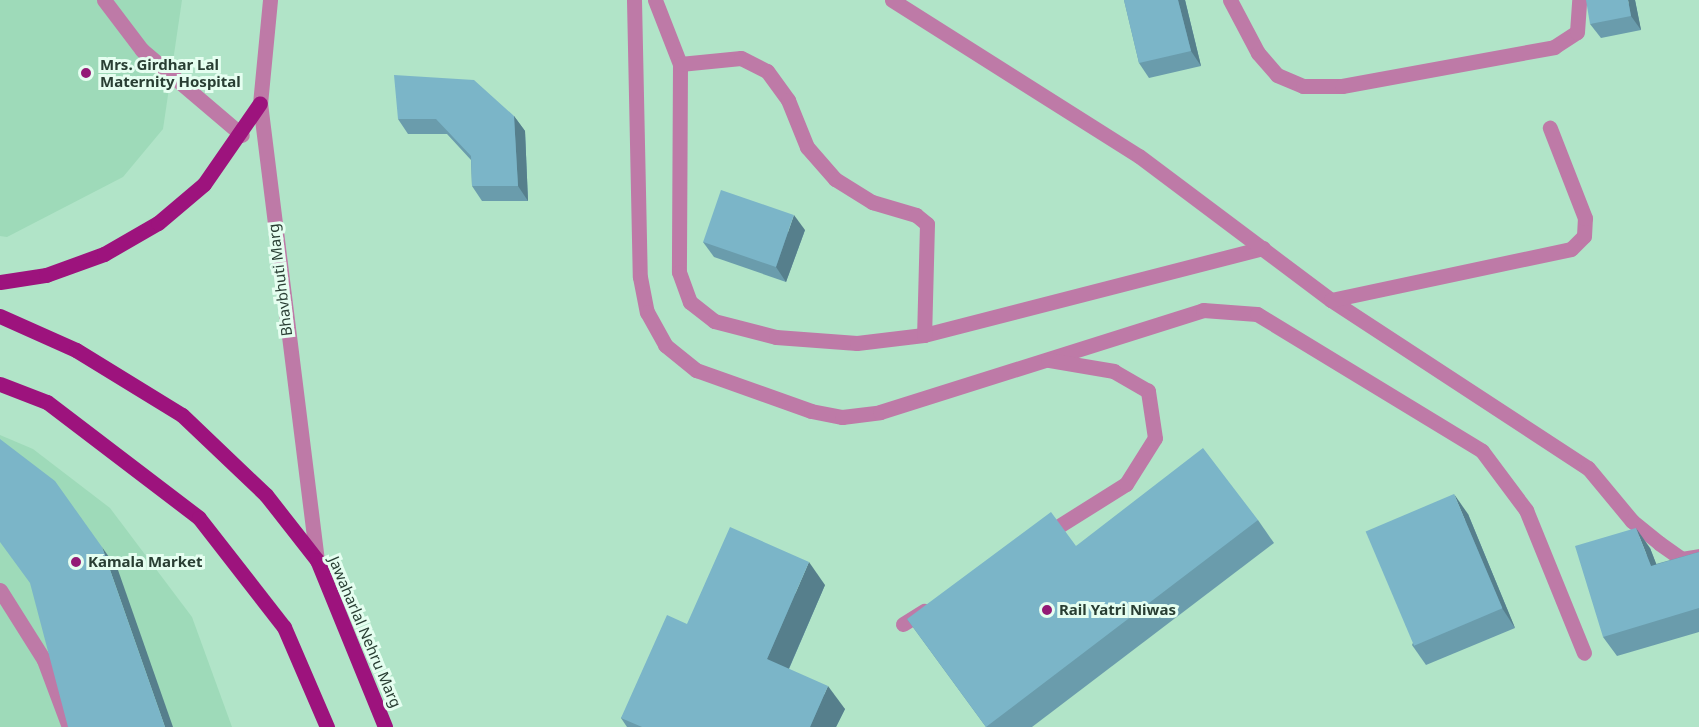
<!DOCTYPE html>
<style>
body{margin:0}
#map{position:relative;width:1699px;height:727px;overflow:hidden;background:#b1e4c8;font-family:"Noto Sans",sans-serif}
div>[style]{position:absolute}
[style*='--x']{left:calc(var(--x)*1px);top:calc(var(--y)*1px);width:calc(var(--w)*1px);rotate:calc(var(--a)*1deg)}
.built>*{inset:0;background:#9edab9}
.minor>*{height:15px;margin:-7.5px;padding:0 7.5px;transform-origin:7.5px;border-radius:7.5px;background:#be7aa7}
.major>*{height:15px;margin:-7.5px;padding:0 7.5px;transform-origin:7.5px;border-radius:7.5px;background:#9d137d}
.wall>*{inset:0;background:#6a9cac}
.shaded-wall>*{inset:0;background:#567f8c}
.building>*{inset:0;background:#7bb5c8;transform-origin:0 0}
.dots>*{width:16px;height:16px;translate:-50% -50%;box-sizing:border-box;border:3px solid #e5fef0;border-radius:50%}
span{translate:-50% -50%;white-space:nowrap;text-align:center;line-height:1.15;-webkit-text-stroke:6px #e5fef0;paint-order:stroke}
.poi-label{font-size:15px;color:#293e33;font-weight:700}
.left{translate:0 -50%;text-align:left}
.street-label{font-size:15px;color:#293e33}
</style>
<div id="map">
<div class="built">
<div style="clip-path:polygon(0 0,182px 0,163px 129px,123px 177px,7px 237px,0 236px)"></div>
<div style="clip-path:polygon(0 435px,33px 449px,110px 508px,192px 617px,232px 727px,0 727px)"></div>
</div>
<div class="minor">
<div style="--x:104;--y:0;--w:63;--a:52.8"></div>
<div style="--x:142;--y:50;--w:131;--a:40.4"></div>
<div style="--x:270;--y:0;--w:103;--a:95.5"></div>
<div style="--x:260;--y:103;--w:461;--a:82.9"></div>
<div style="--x:634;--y:0;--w:277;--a:88.8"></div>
<div style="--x:640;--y:277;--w:36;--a:79"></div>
<div style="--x:647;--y:312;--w:38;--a:61"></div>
<div style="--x:665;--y:345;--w:40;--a:39"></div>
<div style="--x:696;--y:370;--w:122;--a:19.6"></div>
<div style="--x:811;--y:411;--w:32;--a:11"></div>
<div style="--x:842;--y:417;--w:38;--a:-7"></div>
<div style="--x:880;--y:412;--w:339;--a:-17.5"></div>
<div style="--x:1203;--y:310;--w:54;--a:4.2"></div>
<div style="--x:1257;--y:314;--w:263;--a:31.3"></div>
<div style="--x:1482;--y:451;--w:74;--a:53.3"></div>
<div style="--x:1526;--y:510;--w:154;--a:67.9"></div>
<div style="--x:655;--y:0;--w:69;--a:68.7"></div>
<div style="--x:680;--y:64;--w:208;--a:90.3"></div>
<div style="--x:679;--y:272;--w:32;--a:70"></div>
<div style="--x:690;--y:302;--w:31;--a:38"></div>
<div style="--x:714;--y:321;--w:64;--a:14.5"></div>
<div style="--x:776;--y:337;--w:81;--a:4.2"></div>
<div style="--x:857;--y:343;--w:67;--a:-6.8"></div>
<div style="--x:924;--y:335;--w:350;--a:-14.4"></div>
<div style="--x:892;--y:0;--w:292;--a:32.3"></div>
<div style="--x:1139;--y:156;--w:240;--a:36.9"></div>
<div style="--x:1331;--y:300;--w:307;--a:33.2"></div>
<div style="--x:1588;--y:468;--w:69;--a:50.3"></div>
<div style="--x:1632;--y:521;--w:35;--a:39"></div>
<div style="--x:1659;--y:543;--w:28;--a:35"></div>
<div style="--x:1682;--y:559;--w:17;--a:-10"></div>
<div style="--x:1230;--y:0;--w:60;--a:62.2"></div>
<div style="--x:1258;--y:53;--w:29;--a:49"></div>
<div style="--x:1277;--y:75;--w:28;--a:23"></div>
<div style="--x:1303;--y:86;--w:39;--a:0"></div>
<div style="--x:1342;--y:86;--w:216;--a:-10.4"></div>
<div style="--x:1554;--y:47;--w:27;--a:-33"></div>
<div style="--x:1577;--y:32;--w:32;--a:-86"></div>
<div style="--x:680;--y:64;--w:61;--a:-5.6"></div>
<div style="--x:741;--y:58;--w:29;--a:27"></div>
<div style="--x:767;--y:71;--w:36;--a:54"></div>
<div style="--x:788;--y:100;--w:51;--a:68"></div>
<div style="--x:807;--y:147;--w:43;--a:48.8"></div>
<div style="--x:835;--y:179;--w:44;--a:31.9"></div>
<div style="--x:872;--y:202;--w:46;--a:16.5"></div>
<div style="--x:916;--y:215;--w:14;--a:39"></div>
<div style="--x:927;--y:224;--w:111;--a:91.5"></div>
<div style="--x:1331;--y:300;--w:245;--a:-12"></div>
<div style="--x:1571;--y:249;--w:18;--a:-45"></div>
<div style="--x:1584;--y:236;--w:18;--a:-87"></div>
<div style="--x:1585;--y:218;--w:97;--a:-111.3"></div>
<div style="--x:1043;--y:536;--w:98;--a:-32.1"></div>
<div style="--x:1126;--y:484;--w:54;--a:-57.8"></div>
<div style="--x:1155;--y:438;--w:48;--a:-98.5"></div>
<div style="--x:1148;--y:391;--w:39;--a:-150"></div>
<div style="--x:1114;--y:371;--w:67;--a:-170.5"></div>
<div style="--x:0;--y:590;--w:83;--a:57.8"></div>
<div style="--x:44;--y:660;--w:72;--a:69.5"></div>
<div style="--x:903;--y:624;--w:25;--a:-32"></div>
</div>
<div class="major">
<div style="--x:0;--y:282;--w:47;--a:-8.7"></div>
<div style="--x:46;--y:275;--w:62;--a:-19.9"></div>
<div style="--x:104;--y:254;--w:62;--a:-29.9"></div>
<div style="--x:158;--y:223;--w:60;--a:-40.3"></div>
<div style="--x:204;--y:184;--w:98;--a:-55.3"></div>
<div style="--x:0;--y:316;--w:83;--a:24.1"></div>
<div style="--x:76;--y:350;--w:124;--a:31.5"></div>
<div style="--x:182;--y:415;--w:116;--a:43.6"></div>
<div style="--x:266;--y:495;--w:83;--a:51.9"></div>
<div style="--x:317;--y:560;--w:180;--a:67.8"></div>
<div style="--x:0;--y:384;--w:50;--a:21"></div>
<div style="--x:47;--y:402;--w:191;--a:37.3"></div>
<div style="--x:199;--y:518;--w:138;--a:52.1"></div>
<div style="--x:284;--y:627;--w:109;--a:66.7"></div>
</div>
<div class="wall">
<div style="clip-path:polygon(1124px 0,1185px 0,1201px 66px,1149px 78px,1139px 63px)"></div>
<div style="clip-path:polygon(1635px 0,1641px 30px,1601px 38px,1590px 24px)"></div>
<div style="clip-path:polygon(514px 116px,525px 131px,528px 201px,482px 201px,472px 186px,471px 160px,447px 134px,408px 134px,398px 119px)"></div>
<div style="clip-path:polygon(805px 230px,786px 282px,714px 257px,703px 242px)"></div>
<div style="clip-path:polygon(1468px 514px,1515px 628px,1426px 665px,1412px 645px)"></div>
<div style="clip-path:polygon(1258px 520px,1274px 543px,1032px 727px,986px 727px,907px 619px,1076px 546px)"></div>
<div style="clip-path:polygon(1650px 548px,1656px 564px,1699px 552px,1699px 632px,1617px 656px,1603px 637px)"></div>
<div style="clip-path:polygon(825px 585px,789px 669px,845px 709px,836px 727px,627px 727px,621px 718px,687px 624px)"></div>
</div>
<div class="shaded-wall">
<div style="clip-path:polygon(1178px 0,1185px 0,1201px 66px,1191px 51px)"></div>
<div style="clip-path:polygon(1628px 0,1635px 0,1641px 30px,1631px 16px)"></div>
<div style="clip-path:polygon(514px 116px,525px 131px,528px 201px,518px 186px)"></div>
<div style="clip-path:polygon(794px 215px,805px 230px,786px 282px,776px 267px)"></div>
<div style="clip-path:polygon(1454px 494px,1468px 514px,1515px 628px,1502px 608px)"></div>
<div style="clip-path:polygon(1636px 528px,1650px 548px,1665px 586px,1651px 566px)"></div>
<div style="clip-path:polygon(102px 547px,118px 570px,173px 727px,165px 727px)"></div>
<div style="clip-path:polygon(809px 562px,825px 585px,783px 682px,767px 659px)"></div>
<div style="clip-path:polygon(828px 686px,845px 709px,836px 727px,810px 727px)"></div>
</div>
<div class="building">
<div style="clip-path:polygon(1124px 0,1178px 0,1191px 51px,1139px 63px)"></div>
<div style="clip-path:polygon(1586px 0,1628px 0,1631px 16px,1590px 24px)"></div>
<div style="clip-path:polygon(394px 75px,474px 80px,514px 116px,518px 186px,472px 186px,471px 156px,436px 119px,398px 119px)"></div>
<div style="left:721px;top:190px;width:77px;height:55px;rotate:19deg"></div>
<div style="clip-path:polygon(0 439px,55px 481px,102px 547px,165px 727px,68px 727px,30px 583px,0 542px)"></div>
<div style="clip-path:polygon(1203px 448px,1258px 520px,986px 727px,907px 619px,1051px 512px,1076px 546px)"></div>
<div style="left:1454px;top:494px;width:124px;height:96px;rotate:67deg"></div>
<div style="clip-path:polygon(730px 527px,809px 562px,767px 659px,828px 686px,810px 727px,642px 727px,621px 718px,667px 615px,687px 624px)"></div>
<div style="clip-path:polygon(1636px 528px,1651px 566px,1699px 552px,1699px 608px,1603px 637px,1575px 546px)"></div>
</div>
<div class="dots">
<div style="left:86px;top:73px;background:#931a76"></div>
<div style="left:76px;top:562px;background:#931a76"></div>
<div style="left:1047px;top:610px;background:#931a76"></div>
</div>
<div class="poi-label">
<span class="left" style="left:100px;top:73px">Mrs. Girdhar Lal<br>Maternity Hospital</span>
<span class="left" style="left:88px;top:562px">Kamala Market</span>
<span class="left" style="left:1059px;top:610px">Rail Yatri Niwas</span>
</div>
<div class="street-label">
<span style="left:280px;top:280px;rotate:-97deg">Bhavbhuti Marg</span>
<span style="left:365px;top:632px;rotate:67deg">Jawaharlal Nehru Marg</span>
</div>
</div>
